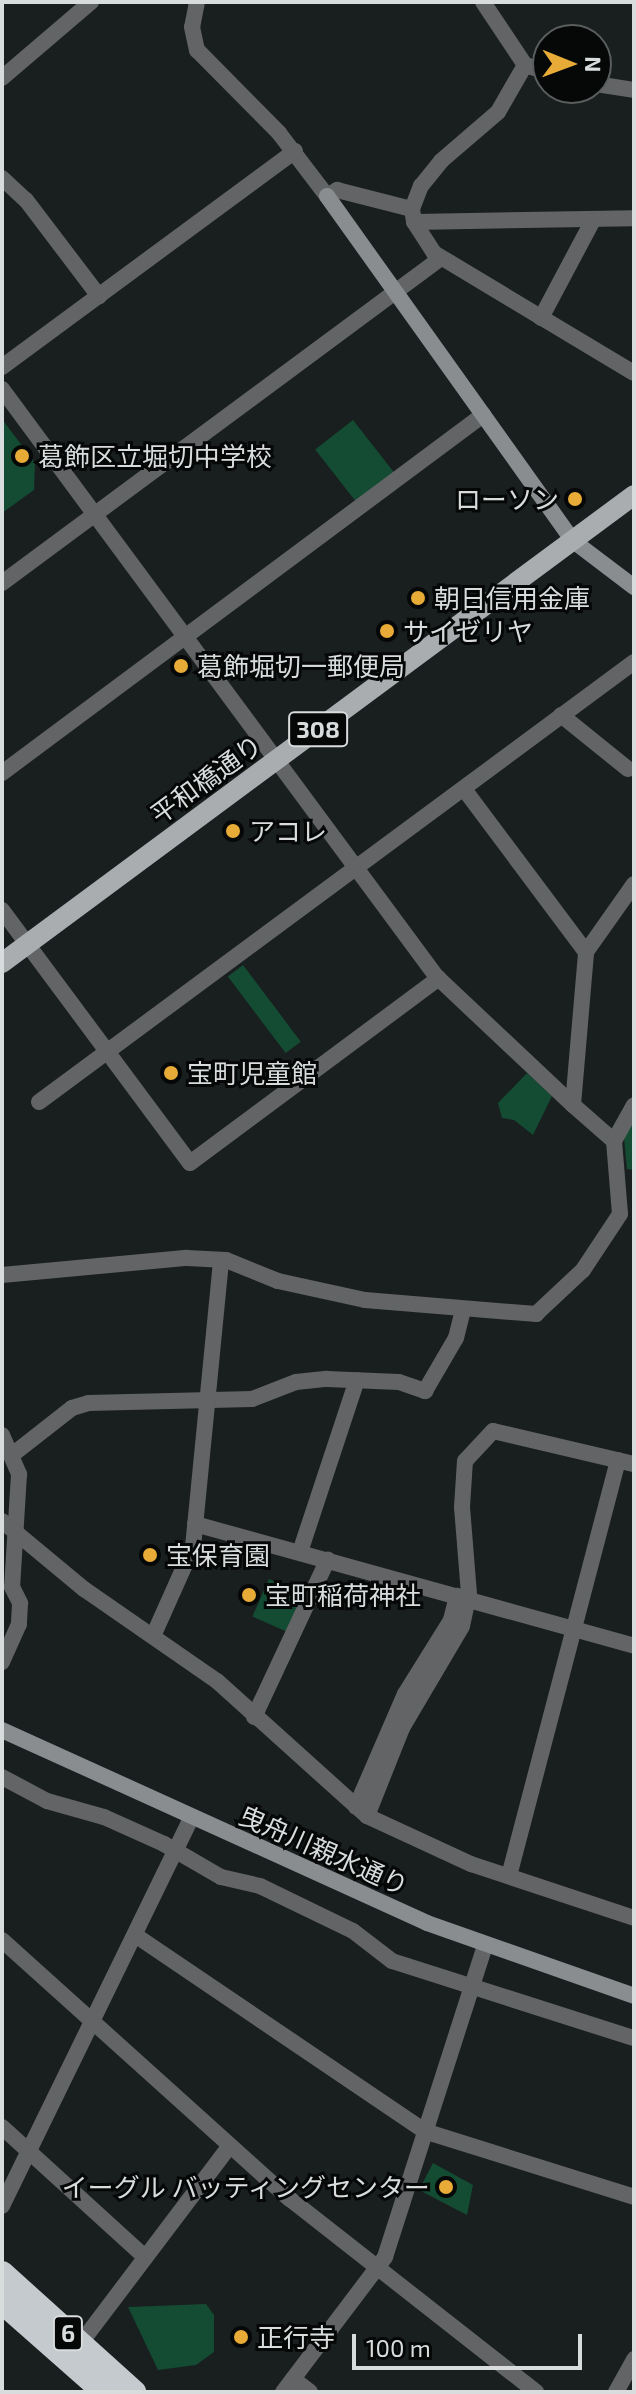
<!DOCTYPE html>
<meta charset="utf-8">
<style>
body{margin:0}
#map{position:relative;width:636px;height:2394px;overflow:hidden;background:#191e1f;font-family:"Exo 2","Noto Sans JP",sans-serif}
div>[style]{position:absolute}
[style*='--x']{left:calc(var(--x)*1px);top:calc(var(--y)*1px);width:calc(var(--w)*1px);rotate:calc(var(--a)*1deg)}
.green>*{inset:0;background:#134c32;transform-origin:0 0}
.street>*{height:16px;margin:-8px;padding:0 8px;transform-origin:8px;border-radius:8px;background:#626466}
.secondary>*{height:16px;margin:-8px;padding:0 8px;transform-origin:8px;border-radius:8px;background:#8a8d90}
.primary>*{height:20px;margin:-10px;padding:0 10px;transform-origin:10px;border-radius:10px;background:#a9adb0}
.highway>*{height:24px;margin:-12px;padding:0 12px;transform-origin:12px;border-radius:12px;background:#c5cace}
.dots>*{width:22px;height:22px;translate:-50% -50%;box-sizing:border-box;border:4px solid #060808;border-radius:50%}
span{translate:-50% -50%;white-space:nowrap;text-align:center;line-height:1.15;-webkit-text-stroke:6px #060808;paint-order:stroke}
.shield-label span{padding:2px 6px;background:#060808;border:2px solid;border-radius:6px;-webkit-text-stroke-width:0}
.shield-label{font-size:24px;color:#d9dcdd;font-weight:700}
.poi-label{font-size:26px;color:#d9dcdd}
.left{translate:0 -50%;text-align:left}
.right{translate:-100% -50%;text-align:right}
.street-label{font-size:26px;color:#d9dcdd}
.frame{position:absolute;inset:0;border:4px solid #d9dcdd;pointer-events:none}
.north{position:absolute;left:532px;top:24px;width:80px;height:80px;box-sizing:border-box;background:#060808;border:2px solid #5a5d5d;border-radius:50%;rotate:91deg;font-size:22px;font-weight:700;line-height:32px;text-align:center;color:#d9dcdd}
.north::after{content:'';display:block;margin:auto;width:28px;height:36px;background:#e8ab37;clip-path:polygon(50% 0,100% 100%,50% 72%,0 100%)}
.scale{position:absolute;left:352px;top:2334px;width:230px;height:36px;box-sizing:border-box;border:4px solid #d9dcdd;border-top:0;padding-left:10px;font-size:24px;line-height:28px;white-space:nowrap;color:#d9dcdd;-webkit-text-stroke:6px #060808;paint-order:stroke}
</style>
<div id="map">
<div class="green">
<div style="clip-path:polygon(2px 419px,35px 463px,34px 490px,2px 513px)"></div>
<div style="left:353px;top:420px;width:67px;height:48px;rotate:52deg"></div>
<div style="left:243px;top:965px;width:96px;height:19px;rotate:53deg"></div>
<div style="clip-path:polygon(527px 1073px,552px 1096px,533px 1135px,514px 1120px,502px 1118px,498px 1103px)"></div>
<div style="clip-path:polygon(634px 1120px,634px 1170px,627px 1169px,624px 1138px)"></div>
<div style="left:269px;top:1579px;width:39px;height:41px;rotate:24deg"></div>
<div style="clip-path:polygon(433px 2163px,473px 2185px,467px 2215px,419px 2190px)"></div>
<div style="clip-path:polygon(206px 2304px,214px 2315px,214px 2352px,196px 2365px,158px 2370px,128px 2307px)"></div>
</div>
<div class="street">
<div style="--x:197;--y:2;--w:25;--a:101"></div>
<div style="--x:192;--y:27;--w:24;--a:78"></div>
<div style="--x:197;--y:50;--w:117;--a:45.3"></div>
<div style="--x:279;--y:133;--w:79;--a:52.7"></div>
<div style="--x:327;--y:196;--w:12;--a:-31"></div>
<div style="--x:337;--y:190;--w:77;--a:14.2"></div>
<div style="--x:412;--y:209;--w:13;--a:81"></div>
<div style="--x:414;--y:222;--w:37;--a:57"></div>
<div style="--x:434;--y:253;--w:233;--a:31"></div>
<div style="--x:483;--y:2;--w:76;--a:56.3"></div>
<div style="--x:525;--y:65;--w:24;--a:17"></div>
<div style="--x:2;--y:78;--w:117;--a:-40.5"></div>
<div style="--x:596;--y:84;--w:38;--a:9"></div>
<div style="--x:2;--y:178;--w:33;--a:43"></div>
<div style="--x:26;--y:200;--w:121;--a:52.8"></div>
<div style="--x:412;--y:209;--w:25;--a:-69"></div>
<div style="--x:421;--y:186;--w:32;--a:-51"></div>
<div style="--x:441;--y:161;--w:75;--a:-40.7"></div>
<div style="--x:498;--y:112;--w:54;--a:-60.1"></div>
<div style="--x:414;--y:222;--w:220;--a:-1"></div>
<div style="--x:541;--y:318;--w:111;--a:-62"></div>
<div style="--x:2;--y:367;--w:364;--a:-36.4"></div>
<div style="--x:2;--y:389;--w:730;--a:53.52"></div>
<div style="--x:436;--y:976;--w:188;--a:43.3"></div>
<div style="--x:2;--y:583;--w:546;--a:-36.51"></div>
<div style="--x:561;--y:715;--w:86;--a:38.9"></div>
<div style="--x:2;--y:773;--w:600;--a:-36.66"></div>
<div style="--x:464;--y:789;--w:204;--a:53.2"></div>
<div style="--x:2;--y:910;--w:315;--a:53.4"></div>
<div style="--x:190;--y:1163;--w:310;--a:-36.6"></div>
<div style="--x:39;--y:1102;--w:740;--a:-36.48"></div>
<div style="--x:614;--y:1141;--w:55;--a:-138.7"></div>
<div style="--x:573;--y:1105;--w:154;--a:-85.1"></div>
<div style="--x:586;--y:952;--w:83;--a:-54.8"></div>
<div style="--x:2;--y:1275;--w:186;--a:-5.3"></div>
<div style="--x:187;--y:1258;--w:39;--a:3"></div>
<div style="--x:226;--y:1260;--w:56;--a:22"></div>
<div style="--x:278;--y:1281;--w:89;--a:12.3"></div>
<div style="--x:365;--y:1300;--w:172;--a:4.7"></div>
<div style="--x:536;--y:1314;--w:64;--a:-43.1"></div>
<div style="--x:583;--y:1270;--w:67;--a:-56.5"></div>
<div style="--x:620;--y:1214;--w:73;--a:-94.7"></div>
<div style="--x:614;--y:1141;--w:41;--a:-60.9"></div>
<div style="--x:2;--y:1435;--w:43;--a:66.4"></div>
<div style="--x:19;--y:1474;--w:113;--a:93.5"></div>
<div style="--x:12;--y:1587;--w:18;--a:63"></div>
<div style="--x:20;--y:1603;--w:21;--a:93"></div>
<div style="--x:19;--y:1624;--w:42;--a:114.1"></div>
<div style="--x:12;--y:1455;--w:76;--a:-38.1"></div>
<div style="--x:72;--y:1408;--w:17;--a:-17"></div>
<div style="--x:88;--y:1403;--w:164;--a:-1.4"></div>
<div style="--x:252;--y:1399;--w:47;--a:-21.1"></div>
<div style="--x:296;--y:1382;--w:31;--a:-6"></div>
<div style="--x:327;--y:1379;--w:72;--a:2.4"></div>
<div style="--x:399;--y:1382;--w:28;--a:19"></div>
<div style="--x:425;--y:1391;--w:61;--a:-59.7"></div>
<div style="--x:456;--y:1338;--w:30;--a:-76"></div>
<div style="--x:2;--y:1521;--w:107;--a:39.7"></div>
<div style="--x:84;--y:1589;--w:162;--a:34.7"></div>
<div style="--x:217;--y:1681;--w:202;--a:42"></div>
<div style="--x:367;--y:1816;--w:115;--a:24.8"></div>
<div style="--x:471;--y:1864;--w:172;--a:18.3"></div>
<div style="--x:195;--y:1524;--w:456;--a:15.5"></div>
<div style="--x:300;--y:1552;--w:181;--a:-71.7"></div>
<div style="--x:154;--y:1634;--w:95;--a:-65.9"></div>
<div style="--x:193;--y:1547;--w:288;--a:-84.4"></div>
<div style="--x:254;--y:1717;--w:174;--a:-64.9"></div>
<div style="--x:2;--y:1777;--w:51;--a:28.1"></div>
<div style="--x:47;--y:1801;--w:59;--a:15.7"></div>
<div style="--x:104;--y:1817;--w:66;--a:24.2"></div>
<div style="--x:164;--y:1844;--w:66;--a:30.1"></div>
<div style="--x:221;--y:1877;--w:40;--a:13"></div>
<div style="--x:260;--y:1886;--w:103;--a:25.8"></div>
<div style="--x:353;--y:1931;--w:49;--a:37.6"></div>
<div style="--x:392;--y:1961;--w:254;--a:17.7"></div>
<div style="--x:356;--y:1807;--w:123;--a:-66.6"></div>
<div style="--x:405;--y:1694;--w:87;--a:-58.1"></div>
<div style="--x:451;--y:1620;--w:25;--a:-76"></div>
<div style="--x:367;--y:1816;--w:95;--a:-68.3"></div>
<div style="--x:402;--y:1728;--w:118;--a:-59.5"></div>
<div style="--x:462;--y:1626;--w:33;--a:-78"></div>
<div style="--x:469;--y:1594;--w:87;--a:-94.6"></div>
<div style="--x:462;--y:1507;--w:46;--a:-86.3"></div>
<div style="--x:465;--y:1461;--w:41;--a:-47"></div>
<div style="--x:493;--y:1431;--w:145;--a:13.2"></div>
<div style="--x:509;--y:1876;--w:430;--a:-75.3"></div>
<div style="--x:135;--y:1935;--w:349;--a:34.1"></div>
<div style="--x:424;--y:2131;--w:220;--a:17.4"></div>
<div style="--x:2;--y:1940;--w:387;--a:42"></div>
<div style="--x:290;--y:2199;--w:313;--a:38.1"></div>
<div style="--x:2;--y:2127;--w:193;--a:42.3"></div>
<div style="--x:2;--y:2206;--w:433;--a:-64"></div>
<div style="--x:80;--y:2344;--w:248;--a:-52.9"></div>
<div style="--x:293;--y:2379;--w:21;--a:37"></div>
<div style="--x:283;--y:2392;--w:169;--a:-52.9"></div>
<div style="--x:385;--y:2257;--w:328;--a:-72.2"></div>
<div style="--x:616;--y:2392;--w:38;--a:-61"></div>
</div>
<div class="secondary">
<div style="--x:327;--y:196;--w:422;--a:54.5"></div>
<div style="--x:572;--y:540;--w:78;--a:37.2"></div>
<div style="--x:2;--y:1730;--w:467;--a:24.4"></div>
<div style="--x:427;--y:1923;--w:219;--a:19.4"></div>
</div>
<div class="primary">
<div style="--x:2;--y:963;--w:786;--a:-36.52"></div>
</div>
<div class="highway">
<div style="--x:2;--y:2273;--w:178;--a:42"></div>
<div style="--x:2;--y:2302;--w:136;--a:41.4"></div>
</div>
<div class="dots">
<div style="left:22px;top:456px;background:#e8ab37"></div>
<div style="left:575px;top:499px;background:#e8ab37"></div>
<div style="left:418px;top:598px;background:#e8ab37"></div>
<div style="left:387px;top:631px;background:#e8ab37"></div>
<div style="left:181px;top:666px;background:#e8ab37"></div>
<div style="left:233px;top:831px;background:#e8ab37"></div>
<div style="left:171px;top:1073px;background:#e8ab37"></div>
<div style="left:150px;top:1555px;background:#e8ab37"></div>
<div style="left:249px;top:1595px;background:#e8ab37"></div>
<div style="left:446px;top:2187px;background:#e8ab37"></div>
<div style="left:241px;top:2337px;background:#e8ab37"></div>
</div>
<div class="shield-label">
<span style="left:318px;top:729px">308</span>
<span style="left:68px;top:2333px">6</span>
</div>
<div class="poi-label">
<span class="left" style="left:38px;top:456px">葛飾区立堀切中学校</span>
<span class="right" style="left:559px;top:499px">ローソン</span>
<span class="left" style="left:434px;top:598px">朝日信用金庫</span>
<span class="left" style="left:403px;top:631px">サイゼリヤ</span>
<span class="left" style="left:197px;top:666px">葛飾堀切一郵便局</span>
<span class="left" style="left:249px;top:831px">アコレ</span>
<span class="left" style="left:187px;top:1073px">宝町児童館</span>
<span class="left" style="left:166px;top:1555px">宝保育園</span>
<span class="left" style="left:265px;top:1595px">宝町稲荷神社</span>
<span class="right" style="left:430px;top:2187px">イーグル バッティングセンター</span>
<span class="left" style="left:257px;top:2337px">正行寺</span>
</div>
<div class="street-label">
<span style="left:206px;top:779px;rotate:-36deg">平和橋通り</span>
<span style="left:324px;top:1850px;rotate:24deg">曳舟川親水通り</span>
</div>
<div class="frame"></div>
<div class="north">N</div>
<div class="scale">100 m</div>
</div>
